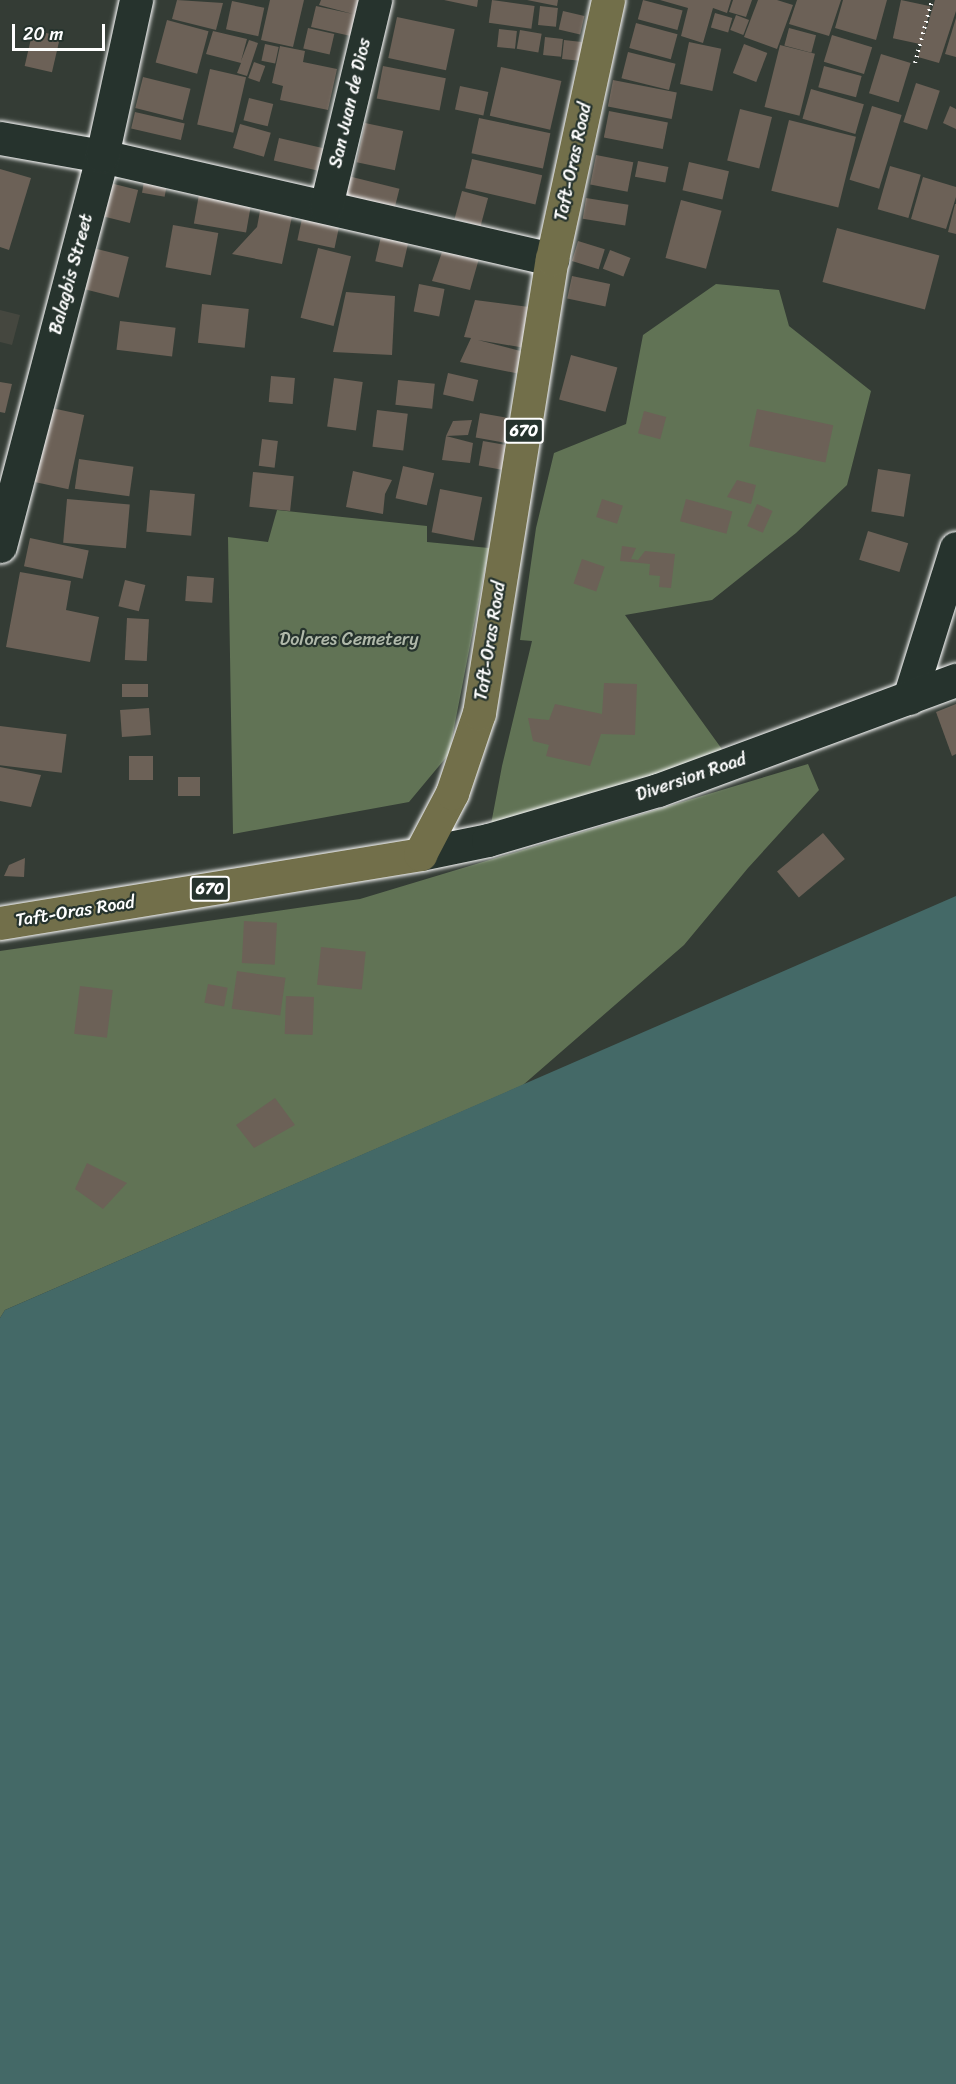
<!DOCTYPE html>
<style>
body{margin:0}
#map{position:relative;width:956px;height:2084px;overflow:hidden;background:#343c35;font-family:Sriracha,sans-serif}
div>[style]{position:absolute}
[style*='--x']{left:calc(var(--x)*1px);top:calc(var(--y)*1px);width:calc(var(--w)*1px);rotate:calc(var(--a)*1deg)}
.built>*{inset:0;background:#45473f}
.green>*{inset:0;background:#617355}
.water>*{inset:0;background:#446967}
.building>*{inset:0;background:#6c6157;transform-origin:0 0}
.path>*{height:4px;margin-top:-2px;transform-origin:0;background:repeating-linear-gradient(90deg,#fff 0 1.5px,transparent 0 6px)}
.roads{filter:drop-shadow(0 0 2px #fff) drop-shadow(0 0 2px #fff)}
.minor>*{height:33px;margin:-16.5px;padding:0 16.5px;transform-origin:16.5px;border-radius:16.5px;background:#26332d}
.major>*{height:33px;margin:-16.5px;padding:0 16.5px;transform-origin:16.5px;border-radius:16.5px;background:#726f4a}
span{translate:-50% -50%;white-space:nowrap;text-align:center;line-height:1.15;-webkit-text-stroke:4.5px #26332d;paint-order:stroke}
.shield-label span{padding:2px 4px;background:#26332d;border:2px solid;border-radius:4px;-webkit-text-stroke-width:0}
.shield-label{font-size:16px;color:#fff;font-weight:700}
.street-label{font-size:18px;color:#fff}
.park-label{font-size:18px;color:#b0b9aa}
.scale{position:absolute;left:12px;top:24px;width:93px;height:27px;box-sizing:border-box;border:3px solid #fff;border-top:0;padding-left:8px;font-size:18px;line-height:21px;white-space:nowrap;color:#fff;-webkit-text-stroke:4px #26332d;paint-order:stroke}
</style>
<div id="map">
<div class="built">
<div style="clip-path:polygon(0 310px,20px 315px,12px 345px,0 342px)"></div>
</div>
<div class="green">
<div style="clip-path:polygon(716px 284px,779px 290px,789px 326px,871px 391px,847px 485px,796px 533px,712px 600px,625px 615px,732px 763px,488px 840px,502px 766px,532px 641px,520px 640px,536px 528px,554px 453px,626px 424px,643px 335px)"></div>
<div style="clip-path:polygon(277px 510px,427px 526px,427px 542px,489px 548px,449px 754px,409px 802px,233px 834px,228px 537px,268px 542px)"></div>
<div style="clip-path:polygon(808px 764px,819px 790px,748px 868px,684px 945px,523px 1085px,5px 1310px,0 1318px,0 951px,360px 899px)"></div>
</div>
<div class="water">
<div style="clip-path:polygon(956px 896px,956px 2084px,0 2084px,0 1318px,5px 1310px)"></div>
</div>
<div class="building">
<div style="clip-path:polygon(177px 0,223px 3px,216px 30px,172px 19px)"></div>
<div style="clip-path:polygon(270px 0,304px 0,293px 47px,261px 40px)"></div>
<div style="clip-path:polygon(321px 0,364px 0,355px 37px,311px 27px,316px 6px,353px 14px,319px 5px)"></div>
<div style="clip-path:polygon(444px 0,478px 0,477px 7px)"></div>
<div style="left:492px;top:0;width:43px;height:23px;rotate:8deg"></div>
<div style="clip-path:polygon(527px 0,558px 0,557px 6px)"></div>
<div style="left:643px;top:0;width:41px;height:20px;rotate:15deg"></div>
<div style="clip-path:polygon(660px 0,731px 0,727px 13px,713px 8px,703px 43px,681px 36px,688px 8px)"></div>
<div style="clip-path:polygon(733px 0,752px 0,746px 17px,729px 12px)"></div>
<div style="clip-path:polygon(758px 0,777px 0,793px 5px,777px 49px,744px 37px)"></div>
<div style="clip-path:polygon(797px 0,841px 0,829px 36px,789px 24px)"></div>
<div style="clip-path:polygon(843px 0,887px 0,876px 40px,835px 28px)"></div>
<div style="left:901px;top:0;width:30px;height:39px;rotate:12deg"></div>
<div style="clip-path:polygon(935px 0,956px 0,956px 11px,939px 63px,918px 57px)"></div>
<div style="left:232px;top:1px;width:33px;height:29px;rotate:12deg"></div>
<div style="left:540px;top:6px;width:18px;height:19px;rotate:6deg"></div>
<div style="left:563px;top:11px;width:22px;height:19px;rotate:13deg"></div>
<div style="left:715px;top:13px;width:18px;height:15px;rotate:16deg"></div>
<div style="left:736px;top:15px;width:14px;height:16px;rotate:21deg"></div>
<div style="left:397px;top:17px;width:59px;height:42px;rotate:12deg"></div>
<div style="clip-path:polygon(956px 18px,956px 57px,945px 54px)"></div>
<div style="left:167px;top:20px;width:43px;height:44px;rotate:15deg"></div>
<div style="left:636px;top:23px;width:43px;height:26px;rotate:15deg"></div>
<div style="left:308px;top:28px;width:27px;height:21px;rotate:13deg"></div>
<div style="left:789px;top:28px;width:28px;height:18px;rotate:15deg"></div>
<div style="left:499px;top:29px;width:18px;height:18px;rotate:6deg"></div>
<div style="left:33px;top:30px;width:28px;height:37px;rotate:13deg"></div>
<div style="left:520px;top:30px;width:22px;height:19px;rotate:10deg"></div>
<div style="clip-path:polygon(213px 31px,247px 39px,241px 61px,249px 40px,258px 43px,247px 76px,237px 73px,241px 63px,206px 54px)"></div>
<div style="left:832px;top:35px;width:42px;height:28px;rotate:17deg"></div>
<div style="left:545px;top:37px;width:18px;height:18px;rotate:6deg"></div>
<div style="left:564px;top:40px;width:18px;height:19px;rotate:6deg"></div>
<div style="left:689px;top:42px;width:33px;height:43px;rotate:12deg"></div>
<div style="left:265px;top:44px;width:14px;height:17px;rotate:12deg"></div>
<div style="left:744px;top:44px;width:25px;height:31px;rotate:21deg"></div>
<div style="left:780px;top:45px;width:36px;height:64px;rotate:14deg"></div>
<div style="clip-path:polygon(280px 46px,305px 51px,303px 62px,337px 69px,328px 110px,280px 100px,283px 86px,272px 83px)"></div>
<div style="left:628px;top:52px;width:49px;height:27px;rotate:14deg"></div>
<div style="left:881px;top:54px;width:31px;height:41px;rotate:17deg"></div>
<div style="left:254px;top:62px;width:12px;height:17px;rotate:20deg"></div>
<div style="left:383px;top:66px;width:64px;height:33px;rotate:11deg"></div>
<div style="left:824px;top:66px;width:39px;height:22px;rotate:15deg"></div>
<div style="left:501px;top:67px;width:62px;height:50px;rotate:13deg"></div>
<div style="left:210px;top:69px;width:37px;height:57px;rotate:13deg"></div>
<div style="left:143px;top:77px;width:49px;height:32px;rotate:14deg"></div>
<div style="left:613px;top:80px;width:65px;height:27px;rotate:11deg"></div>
<div style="left:916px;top:83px;width:25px;height:41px;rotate:18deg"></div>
<div style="left:460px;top:86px;width:29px;height:24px;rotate:12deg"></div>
<div style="left:811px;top:89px;width:55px;height:31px;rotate:16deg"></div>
<div style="left:249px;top:98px;width:25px;height:23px;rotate:14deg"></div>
<div style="left:872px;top:106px;width:31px;height:77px;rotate:17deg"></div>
<div style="clip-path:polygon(950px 106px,956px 109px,956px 129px,943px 123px)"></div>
<div style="left:740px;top:109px;width:33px;height:53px;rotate:14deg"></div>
<div style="left:609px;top:111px;width:60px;height:27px;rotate:11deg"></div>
<div style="left:135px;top:112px;width:51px;height:17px;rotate:13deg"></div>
<div style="left:479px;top:118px;width:73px;height:36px;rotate:12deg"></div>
<div style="left:789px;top:120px;width:69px;height:73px;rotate:14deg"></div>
<div style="left:365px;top:123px;width:39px;height:40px;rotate:12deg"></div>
<div style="left:240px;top:124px;width:32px;height:25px;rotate:16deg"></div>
<div style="left:279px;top:138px;width:49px;height:23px;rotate:13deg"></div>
<div style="left:596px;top:155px;width:38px;height:30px;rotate:11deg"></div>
<div style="left:472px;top:159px;width:72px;height:30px;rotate:13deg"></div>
<div style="left:638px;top:161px;width:31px;height:16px;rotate:11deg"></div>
<div style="left:689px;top:162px;width:41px;height:29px;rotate:13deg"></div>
<div style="left:890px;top:166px;width:32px;height:45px;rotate:16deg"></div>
<div style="clip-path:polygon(0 169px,31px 178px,9px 250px,0 247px)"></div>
<div style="left:146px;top:170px;width:23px;height:23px;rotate:10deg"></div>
<div style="left:348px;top:176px;width:53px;height:30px;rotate:14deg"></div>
<div style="clip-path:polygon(923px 177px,956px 187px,956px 197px,946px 229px,911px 219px)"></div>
<div style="left:110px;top:183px;width:29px;height:34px;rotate:14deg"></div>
<div style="left:201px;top:183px;width:53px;height:41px;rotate:10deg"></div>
<div style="left:462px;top:191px;width:27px;height:29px;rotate:15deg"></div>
<div style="clip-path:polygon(263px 195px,295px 202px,282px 264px,232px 254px,257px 227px)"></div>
<div style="left:586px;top:198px;width:43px;height:21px;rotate:9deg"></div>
<div style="left:681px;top:200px;width:42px;height:60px;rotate:15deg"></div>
<div style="clip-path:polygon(955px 204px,956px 204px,956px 234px,948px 232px)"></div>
<div style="left:304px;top:209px;width:38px;height:32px;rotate:12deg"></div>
<div style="left:173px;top:225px;width:46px;height:43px;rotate:10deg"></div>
<div style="left:837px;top:228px;width:106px;height:56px;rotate:15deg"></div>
<div style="left:382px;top:232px;width:28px;height:30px;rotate:13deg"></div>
<div style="left:578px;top:241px;width:28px;height:21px;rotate:17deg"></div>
<div style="left:89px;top:247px;width:41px;height:42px;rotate:14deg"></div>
<div style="left:318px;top:248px;width:34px;height:72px;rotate:14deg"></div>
<div style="left:610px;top:250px;width:22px;height:20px;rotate:21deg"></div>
<div style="clip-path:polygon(442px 252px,480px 255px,470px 290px,432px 281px)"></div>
<div style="left:572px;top:276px;width:39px;height:23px;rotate:12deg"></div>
<div style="left:419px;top:284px;width:26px;height:28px;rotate:11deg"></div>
<div style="clip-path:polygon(346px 292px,395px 296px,392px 355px,333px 352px)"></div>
<div style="clip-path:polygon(475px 300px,529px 307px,531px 349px,478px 340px,532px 354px,530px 376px,460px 362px,471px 338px,464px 337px)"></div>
<div style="left:202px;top:304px;width:47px;height:39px;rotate:6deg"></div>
<div style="left:120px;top:321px;width:56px;height:29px;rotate:7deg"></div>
<div style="left:571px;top:355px;width:48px;height:46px;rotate:15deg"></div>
<div style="left:448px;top:373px;width:31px;height:22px;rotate:13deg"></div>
<div style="left:271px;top:376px;width:24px;height:26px;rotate:5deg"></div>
<div style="left:334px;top:378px;width:29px;height:49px;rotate:8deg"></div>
<div style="left:398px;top:380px;width:37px;height:25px;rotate:6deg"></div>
<div style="clip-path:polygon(0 382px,12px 384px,5px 413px,0 412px)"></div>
<div style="left:47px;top:407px;width:38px;height:76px;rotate:12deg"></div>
<div style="left:757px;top:409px;width:78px;height:38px;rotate:12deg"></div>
<div style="left:377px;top:410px;width:31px;height:37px;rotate:7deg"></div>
<div style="left:644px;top:411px;width:23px;height:23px;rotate:15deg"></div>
<div style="left:480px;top:413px;width:34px;height:25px;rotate:10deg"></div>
<div style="clip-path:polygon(472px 420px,468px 435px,446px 436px,473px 443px,470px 463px,442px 460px,446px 436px,453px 421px)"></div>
<div style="left:262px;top:439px;width:16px;height:27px;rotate:7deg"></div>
<div style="left:483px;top:441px;width:34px;height:25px;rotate:10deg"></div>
<div style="left:79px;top:459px;width:55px;height:30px;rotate:8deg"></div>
<div style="left:403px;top:466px;width:32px;height:33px;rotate:13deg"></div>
<div style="left:878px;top:469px;width:33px;height:43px;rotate:9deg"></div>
<div style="clip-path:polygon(353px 471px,392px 480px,385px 494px,383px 514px,346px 507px)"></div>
<div style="left:253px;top:472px;width:41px;height:35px;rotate:6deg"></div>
<div style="clip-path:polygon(737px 480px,756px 485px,751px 504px,727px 497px)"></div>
<div style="left:440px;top:489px;width:43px;height:44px;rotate:11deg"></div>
<div style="left:150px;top:490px;width:45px;height:42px;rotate:5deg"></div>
<div style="left:67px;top:499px;width:63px;height:44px;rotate:5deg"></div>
<div style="left:602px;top:499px;width:22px;height:19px;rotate:18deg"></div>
<div style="left:686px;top:499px;width:48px;height:23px;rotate:15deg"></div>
<div style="left:757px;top:504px;width:17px;height:24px;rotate:24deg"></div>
<div style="left:868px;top:531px;width:42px;height:30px;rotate:17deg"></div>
<div style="left:30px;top:538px;width:60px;height:29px;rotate:12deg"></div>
<div style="clip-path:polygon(622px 546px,636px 548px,631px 559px,638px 560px,645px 551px,675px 554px,671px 588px,659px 587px,660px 576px,649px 575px,650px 564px,620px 561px)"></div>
<div style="left:582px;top:559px;width:24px;height:26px;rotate:19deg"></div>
<div style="clip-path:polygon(20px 572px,71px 581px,66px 610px,99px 617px,90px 662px,6px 647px)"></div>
<div style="left:187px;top:576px;width:27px;height:25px;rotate:4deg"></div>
<div style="left:125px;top:580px;width:21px;height:27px;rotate:14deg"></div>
<div style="left:127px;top:618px;width:22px;height:42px;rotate:3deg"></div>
<div style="clip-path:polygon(604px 683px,637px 684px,635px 735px,601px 734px,590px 766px,546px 756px,549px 745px,533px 741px,528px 718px,549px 720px,555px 704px,602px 714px)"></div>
<div style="left:122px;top:684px;width:26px;height:13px"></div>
<div style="clip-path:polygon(956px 704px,956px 754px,952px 756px,936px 712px)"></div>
<div style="left:149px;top:708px;width:27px;height:29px;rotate:86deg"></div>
<div style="left:0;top:726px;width:67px;height:39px;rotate:7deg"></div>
<div style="left:129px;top:756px;width:24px;height:24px"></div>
<div style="clip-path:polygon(0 767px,41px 775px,31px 807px,0 801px)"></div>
<div style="left:178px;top:777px;width:22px;height:19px"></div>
<div style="left:823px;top:833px;width:34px;height:60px;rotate:50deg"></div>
<div style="clip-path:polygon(25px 858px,24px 877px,4px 876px,9px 865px)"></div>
<div style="left:244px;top:921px;width:33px;height:42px;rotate:3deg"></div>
<div style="left:321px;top:947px;width:45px;height:38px;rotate:6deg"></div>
<div style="left:237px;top:971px;width:49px;height:38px;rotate:8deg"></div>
<div style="left:208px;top:984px;width:20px;height:19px;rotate:11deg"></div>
<div style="left:80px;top:986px;width:33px;height:48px;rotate:7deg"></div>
<div style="left:286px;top:996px;width:28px;height:38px;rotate:2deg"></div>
<div style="clip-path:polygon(275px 1098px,295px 1125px,254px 1148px,236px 1125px)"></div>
<div style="clip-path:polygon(87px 1163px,127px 1183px,103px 1209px,75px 1189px)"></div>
</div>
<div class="path">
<div style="--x:915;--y:63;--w:65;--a:-74.9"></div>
</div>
<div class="roads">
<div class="minor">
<div style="--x:0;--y:138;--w:104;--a:10"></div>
<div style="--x:102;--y:156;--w:462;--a:12.9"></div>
<div style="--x:326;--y:206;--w:212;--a:-76.6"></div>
<div style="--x:0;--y:546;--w:403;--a:-75.3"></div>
<div style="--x:102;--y:156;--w:160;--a:-77.7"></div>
<div style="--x:909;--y:698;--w:157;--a:-72.6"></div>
<div style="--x:420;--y:854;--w:69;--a:-11.6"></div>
<div style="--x:488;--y:840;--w:177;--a:-16.4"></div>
<div style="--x:658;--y:790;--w:318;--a:-20.3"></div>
</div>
<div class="major">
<div style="--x:0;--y:923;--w:426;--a:-9.3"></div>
<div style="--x:420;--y:854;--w:69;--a:-62.3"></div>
<div style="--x:452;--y:793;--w:84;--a:-71.4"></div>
<div style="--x:479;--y:713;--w:460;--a:-80.9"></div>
<div style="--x:552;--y:259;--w:265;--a:-77.8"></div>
</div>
</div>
<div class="shield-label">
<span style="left:524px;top:431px">670</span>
<span style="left:210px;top:889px">670</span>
</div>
<div class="street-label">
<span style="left:350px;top:103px;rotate:-77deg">San Juan de Dios</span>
<span style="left:573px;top:162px;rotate:-78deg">Taft-Oras Road</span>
<span style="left:71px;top:274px;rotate:-75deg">Balagbis Street</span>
<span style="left:490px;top:641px;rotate:-81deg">Taft-Oras Road</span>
<span style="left:691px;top:777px;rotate:-19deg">Diversion Road</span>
<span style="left:75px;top:911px;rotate:-9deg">Taft-Oras Road</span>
</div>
<div class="park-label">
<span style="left:349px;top:639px">Dolores Cemetery</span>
</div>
<div class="scale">20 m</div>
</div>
